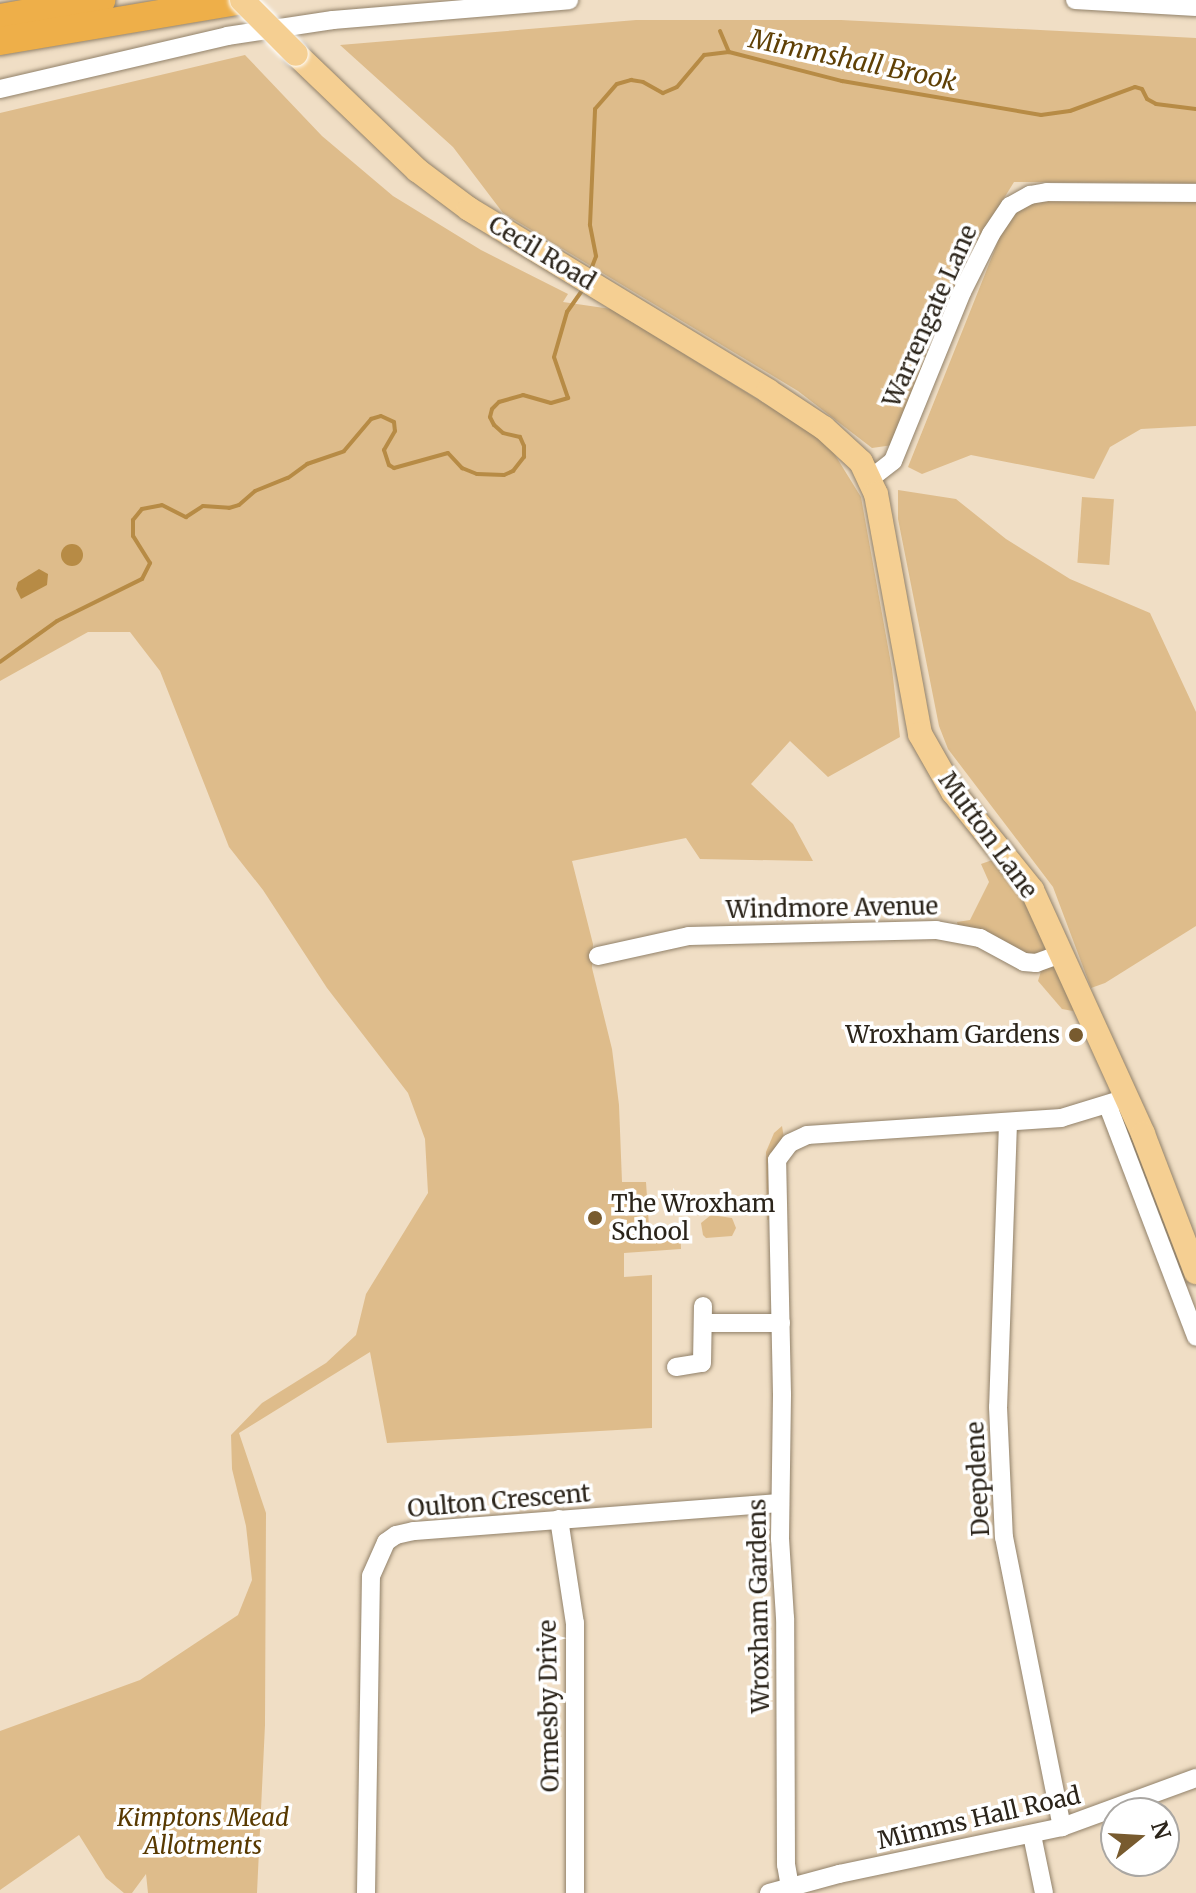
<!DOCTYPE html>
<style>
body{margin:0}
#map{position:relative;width:1196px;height:1893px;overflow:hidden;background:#f0dec5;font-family:Merriweather,serif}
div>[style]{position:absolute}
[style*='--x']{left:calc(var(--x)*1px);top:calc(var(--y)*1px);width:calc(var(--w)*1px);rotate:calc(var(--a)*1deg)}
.green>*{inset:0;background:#debc8b;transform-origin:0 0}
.water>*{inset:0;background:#b78b45}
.round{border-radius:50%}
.stream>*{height:4px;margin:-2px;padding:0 2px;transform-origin:2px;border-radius:2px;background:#b78b45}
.roads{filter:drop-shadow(0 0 2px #918169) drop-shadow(0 0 2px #918169)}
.minor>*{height:18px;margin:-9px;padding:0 9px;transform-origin:9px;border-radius:9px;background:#fff}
.major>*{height:24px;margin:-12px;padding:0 12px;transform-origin:12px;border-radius:12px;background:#f5cf92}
.highway>*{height:28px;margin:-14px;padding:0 14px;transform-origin:14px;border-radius:14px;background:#eeaf49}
.bridges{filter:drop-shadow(0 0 2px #fff) drop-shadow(0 0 2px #fff)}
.major-bridge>*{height:24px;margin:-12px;padding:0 12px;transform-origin:12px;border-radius:12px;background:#f5cf92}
.dots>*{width:22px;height:22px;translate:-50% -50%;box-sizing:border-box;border:4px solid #fff;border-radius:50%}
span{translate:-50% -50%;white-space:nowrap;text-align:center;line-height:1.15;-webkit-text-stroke:7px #fff;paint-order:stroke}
.street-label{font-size:24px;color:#2b241a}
.poi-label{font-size:24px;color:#2b241a}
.right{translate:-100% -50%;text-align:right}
.left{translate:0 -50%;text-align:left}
.park-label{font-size:24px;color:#583900;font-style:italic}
.water-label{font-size:26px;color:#5f4006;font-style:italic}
.north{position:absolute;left:1100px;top:1797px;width:80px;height:80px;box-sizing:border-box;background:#fff;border:2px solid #aaa7a3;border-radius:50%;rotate:72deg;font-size:22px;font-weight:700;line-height:32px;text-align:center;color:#2b241a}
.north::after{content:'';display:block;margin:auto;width:28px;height:36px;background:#785b2f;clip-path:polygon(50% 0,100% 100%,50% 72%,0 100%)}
</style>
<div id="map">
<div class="green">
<div style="clip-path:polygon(636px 20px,841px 20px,1196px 38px,1196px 183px,1014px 182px,985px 229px,893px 445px,872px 448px,798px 391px,503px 213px,453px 147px,340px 45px)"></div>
<div style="clip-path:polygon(245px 55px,322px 136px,393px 196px,481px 250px,568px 294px,563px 302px,611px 309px,827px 442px,861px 497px,892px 669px,900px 737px,828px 777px,790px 741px,751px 784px,793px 824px,813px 861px,700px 859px,686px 838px,572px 861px,593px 944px,592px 968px,612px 1049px,619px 1105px,622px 1182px,646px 1182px,649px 1227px,680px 1225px,681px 1249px,624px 1253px,624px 1277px,652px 1275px,652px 1428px,387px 1443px,370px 1352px,239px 1433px,266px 1513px,265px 1725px,257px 1893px,148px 1893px,146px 1874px,132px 1893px,124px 1893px,106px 1878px,79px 1835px,0 1890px,0 1731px,140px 1680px,238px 1615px,252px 1580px,246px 1526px,232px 1469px,231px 1435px,262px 1403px,326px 1363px,356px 1335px,366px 1294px,428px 1193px,425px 1139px,408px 1093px,327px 988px,263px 890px,229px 847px,160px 671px,130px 632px,88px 632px,0 681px,0 113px)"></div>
<div style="clip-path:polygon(1050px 198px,1196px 199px,1196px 426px,1141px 429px,1110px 447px,1094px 479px,971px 455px,922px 474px,908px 467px,1007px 219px,1026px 203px)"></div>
<div style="clip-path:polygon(898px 490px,956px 499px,1006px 539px,1070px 579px,1150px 613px,1196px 712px,1196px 926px,1105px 983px,1091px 988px,1053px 887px,948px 749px,939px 726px,898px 519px)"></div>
<div style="left:1082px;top:497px;width:32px;height:66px;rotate:4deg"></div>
<div style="clip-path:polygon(998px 858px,1020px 883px,1046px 949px,1044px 953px,1028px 956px,958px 927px,957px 922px,970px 920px,989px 882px,981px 864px)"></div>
<div style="clip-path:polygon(1053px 965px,1057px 967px,1076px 1009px,1073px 1011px,1062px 1009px,1038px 981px,1042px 968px)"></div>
<div style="clip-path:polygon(782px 1126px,784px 1138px,772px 1219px,767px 1220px,766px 1152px,774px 1133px)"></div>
<div style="clip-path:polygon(711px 1215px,732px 1218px,736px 1228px,732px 1236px,706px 1238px,703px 1235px,701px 1223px)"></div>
</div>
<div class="water">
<div class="round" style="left:61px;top:544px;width:22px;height:22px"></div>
<div style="clip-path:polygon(39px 569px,48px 574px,47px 585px,21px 599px,16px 589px,18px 582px)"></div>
</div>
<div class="stream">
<div style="--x:720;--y:31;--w:23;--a:67"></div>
<div style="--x:590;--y:272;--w:17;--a:-69"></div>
<div style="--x:596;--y:256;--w:32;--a:-101"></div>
<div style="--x:590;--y:225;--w:116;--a:-87.5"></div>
<div style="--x:595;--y:109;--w:33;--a:-49"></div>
<div style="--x:617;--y:84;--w:15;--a:-16"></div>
<div style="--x:631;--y:80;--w:12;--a:9"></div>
<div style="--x:643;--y:82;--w:23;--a:29"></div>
<div style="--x:663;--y:93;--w:15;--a:-23"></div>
<div style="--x:677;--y:87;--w:42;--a:-49.8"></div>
<div style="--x:704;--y:55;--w:25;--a:-7"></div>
<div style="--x:729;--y:52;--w:117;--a:14.4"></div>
<div style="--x:842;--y:81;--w:202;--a:9.7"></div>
<div style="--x:1041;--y:115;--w:29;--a:-8"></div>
<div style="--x:1070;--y:111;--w:69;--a:-20.3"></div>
<div style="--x:1135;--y:87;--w:7;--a:16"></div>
<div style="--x:1142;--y:89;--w:11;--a:63"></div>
<div style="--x:1147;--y:99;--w:10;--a:29"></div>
<div style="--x:1156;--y:104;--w:40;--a:7.1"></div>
<div style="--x:0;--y:662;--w:70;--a:-35.7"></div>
<div style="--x:57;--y:621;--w:95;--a:-26.3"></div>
<div style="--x:142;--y:579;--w:18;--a:-63"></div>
<div style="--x:150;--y:563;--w:32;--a:-122"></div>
<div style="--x:133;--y:536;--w:16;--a:-90"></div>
<div style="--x:133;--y:520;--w:14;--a:-51"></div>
<div style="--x:142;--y:509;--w:20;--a:-11"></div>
<div style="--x:162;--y:505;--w:27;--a:27"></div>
<div style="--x:186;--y:517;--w:20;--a:-33"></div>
<div style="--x:203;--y:506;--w:26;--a:4"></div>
<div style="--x:229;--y:508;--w:10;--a:-17"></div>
<div style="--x:239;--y:505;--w:21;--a:-41"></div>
<div style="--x:255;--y:491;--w:35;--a:-22"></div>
<div style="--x:288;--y:478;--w:24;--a:-36"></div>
<div style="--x:307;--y:464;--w:39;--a:-19"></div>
<div style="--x:344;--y:451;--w:42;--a:-49.8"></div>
<div style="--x:371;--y:419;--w:10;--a:-17"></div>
<div style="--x:381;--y:416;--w:14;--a:25"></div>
<div style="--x:394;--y:422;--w:9;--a:84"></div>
<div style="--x:395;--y:431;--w:22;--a:120"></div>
<div style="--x:384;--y:450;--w:16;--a:72"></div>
<div style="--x:389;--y:465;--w:6;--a:31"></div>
<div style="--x:394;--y:468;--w:56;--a:-15.5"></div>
<div style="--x:448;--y:453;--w:21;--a:47"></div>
<div style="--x:462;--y:468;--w:16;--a:22"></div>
<div style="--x:477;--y:474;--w:27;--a:2"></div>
<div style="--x:504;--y:475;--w:10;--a:-24"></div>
<div style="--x:513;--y:471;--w:18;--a:-52"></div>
<div style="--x:524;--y:457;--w:11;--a:-90"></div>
<div style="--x:524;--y:446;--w:10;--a:-114"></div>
<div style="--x:520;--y:437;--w:17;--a:-167"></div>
<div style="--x:503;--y:433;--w:12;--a:-138"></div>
<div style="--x:494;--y:425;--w:9;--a:-117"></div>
<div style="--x:490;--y:417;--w:8;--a:-76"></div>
<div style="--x:492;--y:409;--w:10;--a:-45"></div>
<div style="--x:499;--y:402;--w:25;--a:-16"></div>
<div style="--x:523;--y:395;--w:29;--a:16"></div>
<div style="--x:551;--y:403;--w:18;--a:-16"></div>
<div style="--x:568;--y:398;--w:43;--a:-108.9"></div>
<div style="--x:554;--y:357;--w:47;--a:-73.9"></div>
<div style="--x:567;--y:312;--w:29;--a:-55"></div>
</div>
<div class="roads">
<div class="minor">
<div style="--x:1075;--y:0;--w:121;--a:3.3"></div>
<div style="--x:0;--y:89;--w:233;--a:-13.1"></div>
<div style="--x:227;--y:36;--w:107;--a:-8.6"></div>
<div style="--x:333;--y:20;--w:237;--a:-4.8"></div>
<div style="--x:870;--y:479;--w:29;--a:-38"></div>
<div style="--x:893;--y:461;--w:183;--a:-67.8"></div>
<div style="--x:962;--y:292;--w:65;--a:-63.4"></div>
<div style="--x:991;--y:234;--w:34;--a:-56"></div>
<div style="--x:1010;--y:206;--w:23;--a:-29"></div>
<div style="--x:1030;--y:195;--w:17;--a:-10"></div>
<div style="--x:1047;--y:192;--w:149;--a:0.4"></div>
<div style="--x:598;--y:956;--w:93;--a:-12.4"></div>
<div style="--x:689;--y:936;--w:247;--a:-1.4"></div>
<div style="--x:936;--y:930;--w:45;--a:10.3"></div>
<div style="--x:980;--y:938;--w:50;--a:28.6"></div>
<div style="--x:1024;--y:962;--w:12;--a:5"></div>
<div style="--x:1036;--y:963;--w:27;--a:-20"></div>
<div style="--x:1108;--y:1106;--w:247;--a:69.1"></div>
<div style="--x:1008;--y:1123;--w:284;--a:92"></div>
<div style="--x:998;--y:1407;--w:130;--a:87.4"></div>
<div style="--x:1004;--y:1537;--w:296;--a:78.7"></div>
<div style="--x:703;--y:1323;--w:78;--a:0"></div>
<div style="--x:676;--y:1367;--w:26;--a:-9"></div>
<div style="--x:702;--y:1363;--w:57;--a:-89"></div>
<div style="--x:559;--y:1519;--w:105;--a:81.3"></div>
<div style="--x:575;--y:1623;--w:270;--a:90"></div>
<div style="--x:1032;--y:1835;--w:59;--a:78.3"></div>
<div style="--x:790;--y:1887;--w:22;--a:-100"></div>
<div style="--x:786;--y:1865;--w:247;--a:-90.2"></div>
<div style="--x:785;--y:1618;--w:79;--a:-93.6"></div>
<div style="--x:780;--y:1539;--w:145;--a:-89.2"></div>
<div style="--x:782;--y:1394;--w:234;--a:-91.2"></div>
<div style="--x:777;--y:1160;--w:21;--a:-53"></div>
<div style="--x:790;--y:1143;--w:19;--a:-25"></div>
<div style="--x:807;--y:1135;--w:255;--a:-3.8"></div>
<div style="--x:1061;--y:1118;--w:69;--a:-16.9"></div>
<div style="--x:366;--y:1893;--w:317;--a:-89.1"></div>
<div style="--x:371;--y:1576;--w:37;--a:-66"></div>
<div style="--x:386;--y:1542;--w:12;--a:-35"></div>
<div style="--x:396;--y:1535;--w:18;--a:-13"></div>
<div style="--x:414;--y:1531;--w:367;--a:-4.4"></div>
<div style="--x:769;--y:1893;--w:73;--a:-15.2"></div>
<div style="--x:839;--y:1874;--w:228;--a:-11.9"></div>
<div style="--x:1062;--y:1827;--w:143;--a:-20.1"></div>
</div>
<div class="major">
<div style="--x:296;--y:54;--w:168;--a:43.8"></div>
<div style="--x:417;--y:170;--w:65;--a:36.9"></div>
<div style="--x:469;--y:209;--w:350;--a:31.3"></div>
<div style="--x:768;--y:391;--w:67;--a:33.5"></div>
<div style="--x:824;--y:428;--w:50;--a:42.6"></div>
<div style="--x:861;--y:462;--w:35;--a:65"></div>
<div style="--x:876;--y:494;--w:244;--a:79.6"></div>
<div style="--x:920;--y:734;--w:67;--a:60.4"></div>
<div style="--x:953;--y:792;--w:126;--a:51.1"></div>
<div style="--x:1032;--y:890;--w:268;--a:65.5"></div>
<div style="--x:1143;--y:1134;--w:148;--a:69"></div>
</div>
<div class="highway">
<div style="--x:0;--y:18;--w:103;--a:-10.1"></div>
<div style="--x:0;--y:41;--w:245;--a:-9.6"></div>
</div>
</div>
<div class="bridges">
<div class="major-bridge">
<div style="--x:242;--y:0;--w:76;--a:45"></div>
</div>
</div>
<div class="dots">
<div style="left:1076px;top:1035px;background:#785b2f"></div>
<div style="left:595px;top:1218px;background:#785b2f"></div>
</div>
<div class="street-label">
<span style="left:542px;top:253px;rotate:31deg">Cecil Road</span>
<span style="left:930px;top:316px;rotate:-66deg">Warrengate Lane</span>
<span style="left:988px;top:835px;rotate:54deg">Mutton Lane</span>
<span style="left:832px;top:908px;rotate:-1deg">Windmore Avenue</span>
<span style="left:978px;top:1479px;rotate:-93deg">Deepdene</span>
<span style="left:499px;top:1501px;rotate:-5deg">Oulton Crescent</span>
<span style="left:759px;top:1606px;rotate:-91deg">Wroxham Gardens</span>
<span style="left:549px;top:1706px;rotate:-91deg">Ormesby Drive</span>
<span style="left:979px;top:1818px;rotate:-13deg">Mimms Hall Road</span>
</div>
<div class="poi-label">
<span class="right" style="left:1060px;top:1035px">Wroxham Gardens</span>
<span class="left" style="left:611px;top:1218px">The Wroxham<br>School</span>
</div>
<div class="park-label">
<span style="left:203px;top:1832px">Kimptons Mead<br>Allotments</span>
</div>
<div class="water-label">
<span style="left:853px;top:60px;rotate:12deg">Mimmshall Brook</span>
</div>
<div class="north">N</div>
</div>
